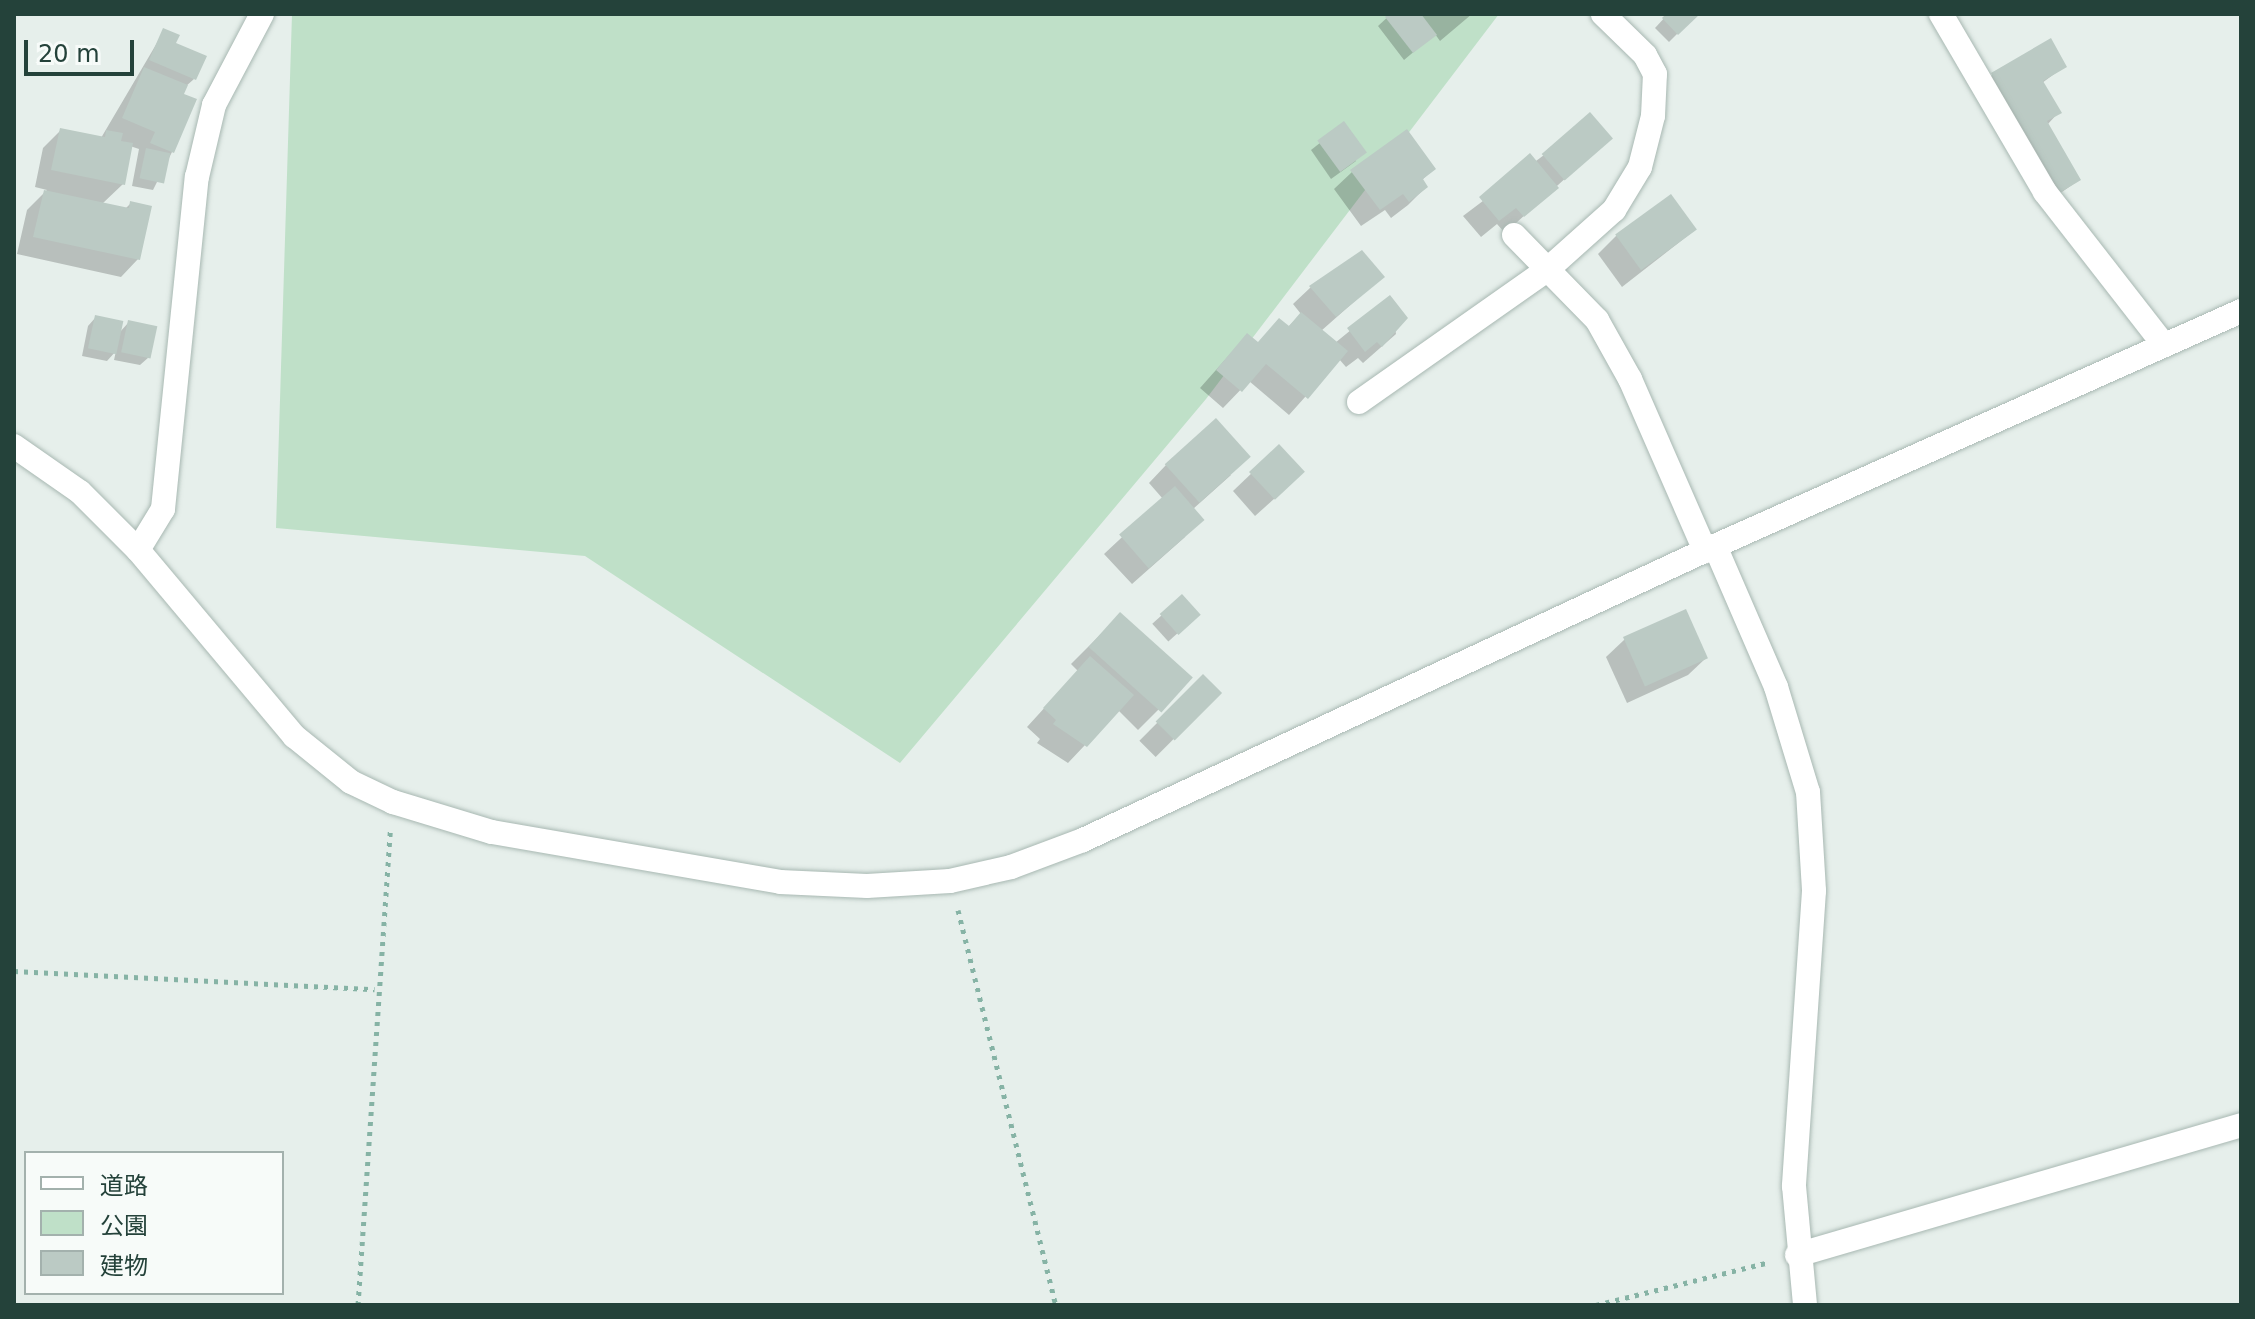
<!DOCTYPE html>
<meta charset="utf-8">
<style>
body{margin:0}
#map{position:relative;width:2255px;height:1319px;overflow:hidden;background:#e6efeb;font-family:"DejaVu Sans","Noto Sans JP",sans-serif}
div>[style]{position:absolute}
[style*='--x']{left:calc(var(--x)*1px);top:calc(var(--y)*1px);width:calc(var(--w)*1px);rotate:calc(var(--a)*1deg)}
.green>*{inset:0;background:#bfe0c8}
.shadow>*{inset:0;background:#0003;transform-origin:0 0}
.building>*{inset:0;background:#bbcac4;transform-origin:0 0}
.path>*{height:5px;margin-top:-2.5px;transform-origin:0;background:repeating-linear-gradient(90deg,#86b3a5 0 4px,transparent 0 10px)}
.roads{filter:drop-shadow(0 0 2px #a8b8b2) drop-shadow(0 0 2px #a8b8b2)}
.minor>*{height:24px;margin:-12px;padding:0 12px;transform-origin:12px;border-radius:12px;background:#fff}
.tertiary>*{height:24px;margin:-12px;padding:0 12px;transform-origin:12px;border-radius:12px;background:#fff}
span{translate:-50% -50%;white-space:nowrap;text-align:center;line-height:1.15;-webkit-text-stroke:6px #f7fbf9;paint-order:stroke}
.frame{position:absolute;inset:0;border:16px solid #24423a;pointer-events:none}
.legend{position:absolute;left:24px;top:1151px;width:260px;height:144px;box-sizing:border-box;background:#f7fbf9;border:2px solid #a3b1ad;margin:0;padding:10px 14px;list-style:none;font-size:24px;color:#24423a}
.legend li{display:flex;align-items:center;gap:16px;height:40px}
.legend b{width:40px;border:2px solid #a3b1ad}
.scale{position:absolute;left:24px;top:40px;width:110px;height:36px;box-sizing:border-box;border:4px solid #24423a;border-top:0;padding-left:10px;font-size:24px;line-height:28px;white-space:nowrap;color:#24423a;-webkit-text-stroke:6px #f7fbf9;paint-order:stroke}
</style>
<div id="map">
<div class="green">
<div style="clip-path:polygon(292px 14px,1499px 14px,1206px 399px,900px 763px,585px 556px,276px 528px)"></div>
</div>
<div class="shadow">
<div style="clip-path:polygon(1391px 14px,1472px 14px,1440px 41px,1435px 34px,1404px 60px,1378px 26px)"></div>
<div style="clip-path:polygon(1668px 14px,1697px 14px,1669px 42px,1655px 28px)"></div>
<div style="clip-path:polygon(164px 31px,194px 79px,185px 87px,172px 152px,153px 190px,132px 186px,139px 149px,130px 146px,123px 184px,102px 204px,125px 209px,131px 203px,138px 259px,121px 277px,17px 254px,27px 210px,47px 190px,35px 187px,43px 148px,61px 130px,101px 138px)"></div>
<div style="clip-path:polygon(2065px 66px,2042px 83px,2059px 112px,2047px 125px,2079px 180px,2052px 199px,1975px 92px,1992px 75px)"></div>
<div style="clip-path:polygon(1344px 124px,1356px 161px,1331px 179px,1311px 150px)"></div>
<div style="clip-path:polygon(1610px 138px,1505px 233px,1497px 224px,1481px 237px,1463px 216px,1544px 155px)"></div>
<div style="clip-path:polygon(1433px 169px,1421px 181px,1426px 187px,1408px 205px,1391px 218px,1385px 210px,1361px 226px,1334px 189px,1352px 172px)"></div>
<div style="clip-path:polygon(1695px 230px,1622px 287px,1598px 254px,1616px 236px)"></div>
<div style="clip-path:polygon(1382px 277px,1321px 331px,1335px 343px,1390px 298px,1396px 334px,1363px 363px,1358px 358px,1346px 367px,1339px 359px,1289px 415px,1249px 381px,1223px 408px,1200px 388px,1247px 335px,1257px 344px,1279px 320px,1288px 327px,1301px 314px,1293px 304px,1311px 287px)"></div>
<div style="clip-path:polygon(96px 317px,119px 333px,129px 322px,149px 357px,140px 365px,114px 360px,116px 351px,107px 361px,82px 356px,88px 326px)"></div>
<div style="clip-path:polygon(1279px 447px,1284px 490px,1255px 516px,1233px 491px)"></div>
<div style="clip-path:polygon(1166px 465px,1231px 475px,1193px 509px,1185px 537px,1132px 584px,1104px 554px,1163px 499px,1149px 483px)"></div>
<div style="left:1182px;top:597px;width:24px;height:40px;rotate:48deg"></div>
<div style="clip-path:polygon(1685px 612px,1706px 658px,1688px 675px,1627px 703px,1606px 657px,1624px 640px)"></div>
<div style="clip-path:polygon(1120px 615px,1190px 678px,1138px 730px,1118px 710px,1068px 763px,1037px 743px,1040px 739px,1027px 727px,1078px 671px,1071px 664px)"></div>
<div style="left:1203px;top:677px;width:23px;height:90px;rotate:45deg"></div>
</div>
<div class="building">
<div style="clip-path:polygon(1388px 14px,1421px 14px,1437px 35px,1413px 53px,1385px 17px)"></div>
<div style="clip-path:polygon(1666px 14px,1700px 14px,1678px 35px,1662px 18px)"></div>
<div style="clip-path:polygon(163px 28px,180px 35px,176px 43px,207px 56px,196px 80px,149px 60px)"></div>
<div style="clip-path:polygon(2051px 38px,2067px 67px,2043px 81px,2062px 113px,2047px 121px,2081px 180px,2061px 192px,1991px 73px)"></div>
<div style="clip-path:polygon(144px 67px,188px 85px,184px 94px,197px 99px,174px 153px,150px 143px,155px 132px,122px 118px)"></div>
<div style="left:1590px;top:112px;width:35px;height:64px;rotate:49deg"></div>
<div style="left:1344px;top:121px;width:39px;height:33px;rotate:54deg"></div>
<div style="clip-path:polygon(60px 128px,105px 137px,106px 130px,123px 133px,121px 141px,133px 143px,125px 185px,51px 170px)"></div>
<div style="clip-path:polygon(1407px 129px,1436px 169px,1423px 179px,1428px 187px,1409px 202px,1403px 194px,1380px 210px,1350px 170px)"></div>
<div style="left:146px;top:148px;width:25px;height:31px;rotate:12deg"></div>
<div style="clip-path:polygon(1530px 153px,1559px 188px,1524px 217px,1516px 208px,1499px 221px,1479px 197px)"></div>
<div style="clip-path:polygon(44px 190px,129px 208px,130px 201px,152px 206px,140px 260px,33px 237px)"></div>
<div style="left:1671px;top:194px;width:44px;height:69px;rotate:54deg"></div>
<div style="clip-path:polygon(1362px 250px,1385px 277px,1336px 317px,1309px 286px)"></div>
<div style="clip-path:polygon(1390px 295px,1408px 318px,1382px 347px,1377px 342px,1365px 352px,1347px 328px)"></div>
<div style="clip-path:polygon(1301px 312px,1348px 351px,1308px 399px,1266px 364px,1242px 392px,1216px 370px,1247px 333px,1258px 342px,1279px 318px,1289px 326px)"></div>
<div style="left:95px;top:315px;width:29px;height:34px;rotate:12deg"></div>
<div style="left:128px;top:320px;width:30px;height:33px;rotate:12deg"></div>
<div style="left:1216px;top:418px;width:52px;height:69px;rotate:48deg"></div>
<div style="left:1279px;top:444px;width:38px;height:41px;rotate:47deg"></div>
<div style="left:1175px;top:486px;width:45px;height:74px;rotate:49deg"></div>
<div style="left:1182px;top:594px;width:28px;height:30px;rotate:48deg"></div>
<div style="left:1686px;top:609px;width:54px;height:69px;rotate:66deg"></div>
<div style="left:1120px;top:612px;width:98px;height:47px;rotate:42deg"></div>
<div style="clip-path:polygon(1090px 656px,1134px 695px,1087px 747px,1053px 724px,1056px 720px,1043px 708px)"></div>
<div style="left:1203px;top:674px;width:27px;height:67px;rotate:45deg"></div>
</div>
<div class="path">
<div style="--x:958;--y:910;--w:407;--a:76.1"></div>
<div style="--x:14;--y:971;--w:361;--a:2.9"></div>
<div style="--x:358;--y:1305;--w:475;--a:-86.1"></div>
<div style="--x:1596;--y:1305;--w:179;--a:-13.9"></div>
</div>
<div class="roads">
<div class="minor">
<div style="--x:1941;--y:14;--w:206;--a:59.7"></div>
<div style="--x:2045;--y:192;--w:194;--a:52.1"></div>
<div style="--x:1514;--y:235;--w:119;--a:45.7"></div>
<div style="--x:1597;--y:320;--w:68;--a:60.8"></div>
<div style="--x:1630;--y:379;--w:188;--a:66.4"></div>
<div style="--x:1359;--y:402;--w:231;--a:-35.1"></div>
<div style="--x:1548;--y:269;--w:89;--a:-41.8"></div>
<div style="--x:1614;--y:210;--w:50;--a:-58.8"></div>
<div style="--x:1640;--y:167;--w:53;--a:-75.7"></div>
<div style="--x:1653;--y:116;--w:42;--a:-87.3"></div>
<div style="--x:1655;--y:74;--w:21;--a:-118"></div>
<div style="--x:1645;--y:55;--w:59;--a:-135.7"></div>
<div style="--x:138;--y:550;--w:48;--a:-58.6"></div>
<div style="--x:163;--y:509;--w:334;--a:-84.2"></div>
<div style="--x:197;--y:177;--w:74;--a:-76.7"></div>
<div style="--x:214;--y:105;--w:103;--a:-62.2"></div>
<div style="--x:1797;--y:1255;--w:463;--a:-16.3"></div>
</div>
<div class="tertiary">
<div style="--x:14;--y:446;--w:80;--a:34.9"></div>
<div style="--x:80;--y:492;--w:82;--a:45"></div>
<div style="--x:138;--y:550;--w:243;--a:50"></div>
<div style="--x:294;--y:736;--w:73;--a:38.9"></div>
<div style="--x:351;--y:782;--w:47;--a:25.5"></div>
<div style="--x:393;--y:802;--w:103;--a:16.9"></div>
<div style="--x:492;--y:832;--w:292;--a:9.8"></div>
<div style="--x:780;--y:882;--w:87;--a:2.6"></div>
<div style="--x:867;--y:886;--w:83;--a:-3.4"></div>
<div style="--x:950;--y:881;--w:63;--a:-12.9"></div>
<div style="--x:1011;--y:867;--w:77;--a:-20.6"></div>
<div style="--x:1083;--y:840;--w:697;--a:-24.95"></div>
<div style="--x:1715;--y:546;--w:576;--a:-24.07"></div>
<div style="--x:1715;--y:546;--w:154;--a:66.6"></div>
<div style="--x:1776;--y:687;--w:110;--a:73.1"></div>
<div style="--x:1808;--y:792;--w:99;--a:86.5"></div>
<div style="--x:1814;--y:891;--w:296;--a:93.9"></div>
<div style="--x:1794;--y:1186;--w:120;--a:84.7"></div>
</div>
</div>
<div class="frame"></div>
<ul class="legend">
<li><b style="height:10px;background:#fff"></b>道路</li>
<li><b style="height:22px;background:#bfe0c8"></b>公園</li>
<li><b style="height:22px;background:#bbcac4"></b>建物</li>
</ul>
<div class="scale">20 m</div>
</div>
